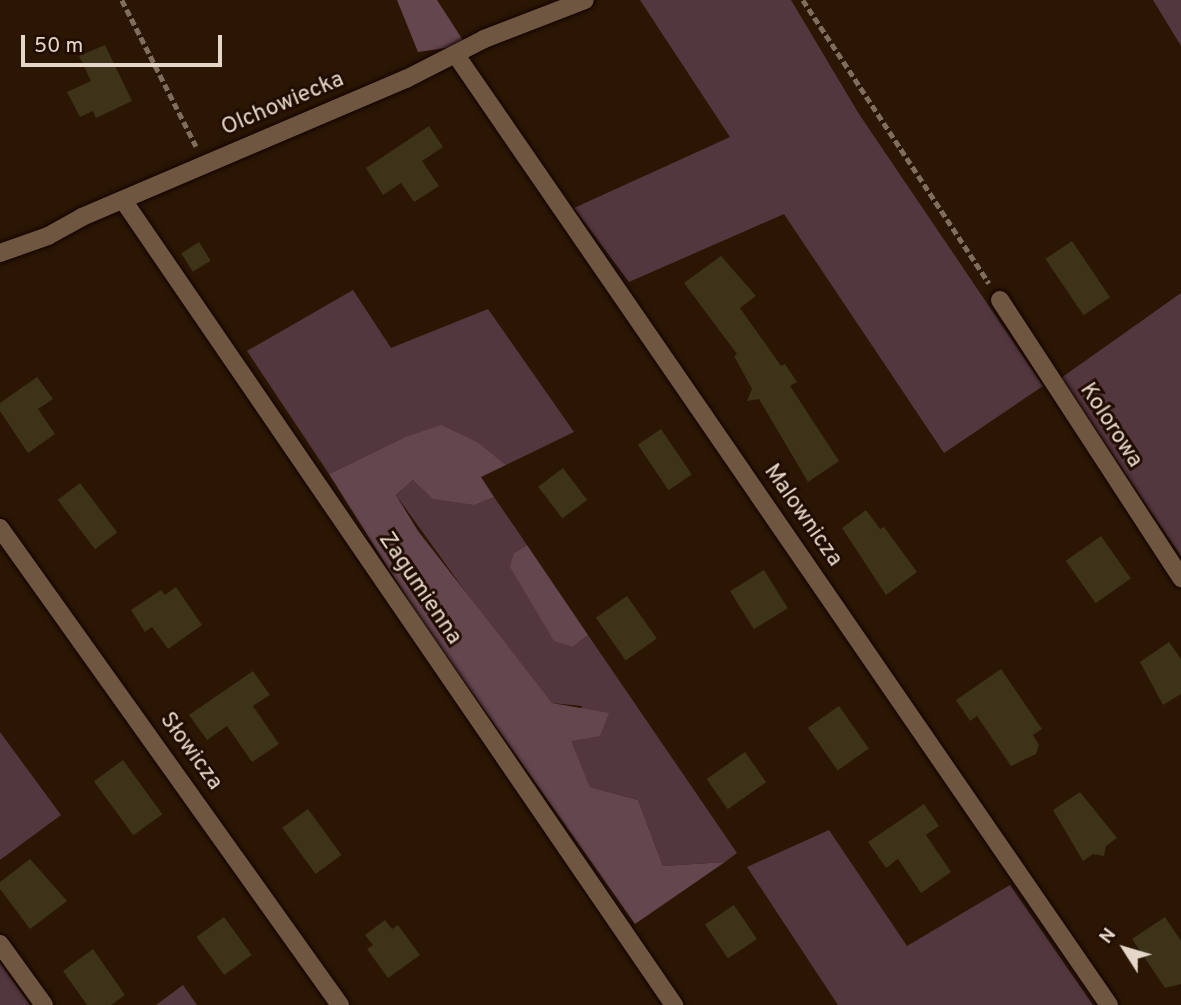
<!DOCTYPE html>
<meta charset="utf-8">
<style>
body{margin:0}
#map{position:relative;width:1181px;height:1005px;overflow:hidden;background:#2b1603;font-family:Overpass,sans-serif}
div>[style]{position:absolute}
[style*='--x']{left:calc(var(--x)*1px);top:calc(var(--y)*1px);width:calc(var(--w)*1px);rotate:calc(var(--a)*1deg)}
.green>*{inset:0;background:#53373e}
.forest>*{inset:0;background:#64464e}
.building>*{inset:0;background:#3c3319;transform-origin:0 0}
.path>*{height:4.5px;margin-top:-2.25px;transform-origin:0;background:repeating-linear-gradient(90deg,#806d5d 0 7px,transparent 0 10.5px)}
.roads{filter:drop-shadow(0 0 2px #130300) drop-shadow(0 0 2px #130300)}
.minor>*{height:18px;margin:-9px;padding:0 9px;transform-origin:9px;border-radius:9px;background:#6f5640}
span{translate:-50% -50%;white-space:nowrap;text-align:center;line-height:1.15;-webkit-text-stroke:6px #210d00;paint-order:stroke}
.street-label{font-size:23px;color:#e5d6ca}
.north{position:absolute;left:1090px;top:914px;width:70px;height:70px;-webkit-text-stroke:5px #210d00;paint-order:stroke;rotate:307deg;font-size:19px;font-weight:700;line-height:28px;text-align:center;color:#e5d6ca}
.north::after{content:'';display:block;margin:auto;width:24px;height:32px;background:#e5d6ca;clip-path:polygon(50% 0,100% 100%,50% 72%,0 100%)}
.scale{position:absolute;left:21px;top:35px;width:201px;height:32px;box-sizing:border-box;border:4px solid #e5d6ca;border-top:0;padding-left:9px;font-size:21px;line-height:24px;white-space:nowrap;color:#e5d6ca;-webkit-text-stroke:5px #210d00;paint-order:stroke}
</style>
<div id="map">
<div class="green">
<div style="clip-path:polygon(640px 0,791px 0,859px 114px,1043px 386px,944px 453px,784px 214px,629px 282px,574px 208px,730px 137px)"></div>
<div style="clip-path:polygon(1153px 0,1181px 0,1181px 46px)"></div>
<div style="clip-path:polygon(353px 290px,391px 348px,488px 309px,574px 432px,506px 465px,479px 443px,403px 438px,329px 474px,247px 351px)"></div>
<div style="clip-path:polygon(1181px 293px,1181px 556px,1061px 378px)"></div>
<div style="clip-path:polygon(413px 480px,475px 505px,494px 497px,527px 545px,514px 553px,573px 647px,588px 635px,737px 853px,725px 862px,663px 866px,638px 800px,590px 787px,570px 741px,582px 706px,552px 703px,513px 658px,396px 495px)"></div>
<div style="clip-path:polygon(0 732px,61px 815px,0 860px)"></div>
<div style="clip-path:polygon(829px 830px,907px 946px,1010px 885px,1093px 1005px,838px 1005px,747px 867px)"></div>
<div style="clip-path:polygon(0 963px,30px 1005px,0 1005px)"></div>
<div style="clip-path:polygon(183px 985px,197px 1005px,156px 1005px)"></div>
</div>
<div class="forest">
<div style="clip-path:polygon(397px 0,437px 0,466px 45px,418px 52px)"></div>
<div style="clip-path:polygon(441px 425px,479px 443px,506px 465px,481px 477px,494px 497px,475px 505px,433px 499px,413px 480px,396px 495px,418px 531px,552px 703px,609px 713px,600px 736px,571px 741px,590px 787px,638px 800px,663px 866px,725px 862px,635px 924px,421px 620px,329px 474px,403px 438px)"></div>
<div style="clip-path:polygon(527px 545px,588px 635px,573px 647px,554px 641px,510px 567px,514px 553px)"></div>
</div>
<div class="building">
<div style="clip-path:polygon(105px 45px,132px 101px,96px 118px,93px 111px,80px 117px,67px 92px,91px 81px,79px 56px)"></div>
<div style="clip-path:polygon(429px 126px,443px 147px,422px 161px,439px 186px,414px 202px,401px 183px,383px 195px,366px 168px)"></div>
<div style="left:1072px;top:241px;width:68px;height:32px;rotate:56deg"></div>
<div style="left:199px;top:242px;width:22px;height:21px;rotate:58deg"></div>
<div style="clip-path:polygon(721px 256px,756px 296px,740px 308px,781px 366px,785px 364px,797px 382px,790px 386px,839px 461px,808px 482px,759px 399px,747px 401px,752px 389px,734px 356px,737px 354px,684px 283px)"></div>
<div style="clip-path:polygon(37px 377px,53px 399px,38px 409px,55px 434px,28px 453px,0 411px,0 403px)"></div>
<div style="left:661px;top:429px;width:55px;height:28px;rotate:56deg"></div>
<div style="left:563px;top:468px;width:40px;height:31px;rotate:53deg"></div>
<div style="left:80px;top:483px;width:62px;height:28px;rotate:53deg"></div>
<div style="clip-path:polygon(866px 510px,880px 529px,884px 527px,917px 572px,886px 595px,842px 528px)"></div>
<div style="left:1101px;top:536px;width:52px;height:43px;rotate:55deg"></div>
<div style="left:764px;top:570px;width:45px;height:40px;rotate:58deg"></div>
<div style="clip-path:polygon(176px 587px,202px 625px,168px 649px,152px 627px,145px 632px,131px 610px,161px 590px,165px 595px)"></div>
<div style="left:627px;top:596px;width:52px;height:38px;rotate:55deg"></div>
<div style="clip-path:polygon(1169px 642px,1181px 659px,1181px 694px,1163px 705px,1140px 662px)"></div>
<div style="clip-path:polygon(1001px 669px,1042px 729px,1033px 735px,1039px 745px,1036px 754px,1011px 766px,977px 716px,970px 721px,956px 700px)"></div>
<div style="clip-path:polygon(253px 671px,270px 695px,253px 706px,279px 744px,252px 762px,227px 726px,207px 740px,189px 715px)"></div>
<div style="left:839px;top:706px;width:52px;height:38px;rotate:55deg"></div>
<div style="left:745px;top:752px;width:37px;height:47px;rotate:55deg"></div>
<div style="left:123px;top:760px;width:67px;height:36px;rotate:54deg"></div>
<div style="clip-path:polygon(1080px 792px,1117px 838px,1106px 846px,1104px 856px,1093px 854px,1083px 861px,1053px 810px)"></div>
<div style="clip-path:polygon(924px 804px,939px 826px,926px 835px,951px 872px,921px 893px,898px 859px,886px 868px,868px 842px)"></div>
<div style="left:308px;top:809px;width:57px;height:32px;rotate:54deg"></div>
<div style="clip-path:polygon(30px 859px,67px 901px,30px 929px,0 889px,0 882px)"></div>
<div style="left:734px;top:905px;width:41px;height:35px;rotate:56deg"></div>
<div style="left:224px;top:917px;width:47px;height:34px;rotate:54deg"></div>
<div style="clip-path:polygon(1165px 917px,1181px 941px,1181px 984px,1165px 988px,1132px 939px)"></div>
<div style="clip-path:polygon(385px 920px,392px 929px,398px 925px,420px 955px,388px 978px,367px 949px,373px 945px,365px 935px)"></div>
<div style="clip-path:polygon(93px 949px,125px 995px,111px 1005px,87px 1005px,63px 971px)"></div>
</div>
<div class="path">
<div style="--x:122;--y:0;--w:164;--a:63.1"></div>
<div style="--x:803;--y:0;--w:339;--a:56.7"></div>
</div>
<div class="roads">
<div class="minor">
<div style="--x:456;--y:55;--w:1153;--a:55.5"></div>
<div style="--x:123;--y:200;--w:976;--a:55.61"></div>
<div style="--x:0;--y:253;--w:51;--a:-19.5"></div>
<div style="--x:48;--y:236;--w:39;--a:-29"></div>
<div style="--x:82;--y:217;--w:352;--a:-23.1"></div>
<div style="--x:406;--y:79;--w:88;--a:-27.1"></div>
<div style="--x:484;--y:39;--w:108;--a:-21.1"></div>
<div style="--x:1000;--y:300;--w:332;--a:56.9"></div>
<div style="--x:0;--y:528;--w:586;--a:54.52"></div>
<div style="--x:0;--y:944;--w:75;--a:54.2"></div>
</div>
</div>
<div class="street-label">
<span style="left:283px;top:105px;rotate:-23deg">Olchowiecka</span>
<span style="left:1110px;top:426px;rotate:57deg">Kolorowa</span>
<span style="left:802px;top:516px;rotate:55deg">Malownicza</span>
<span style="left:419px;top:589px;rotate:56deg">Zagumienna</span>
<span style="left:190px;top:752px;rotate:54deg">Słowicza</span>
</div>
<div class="north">N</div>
<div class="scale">50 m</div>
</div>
